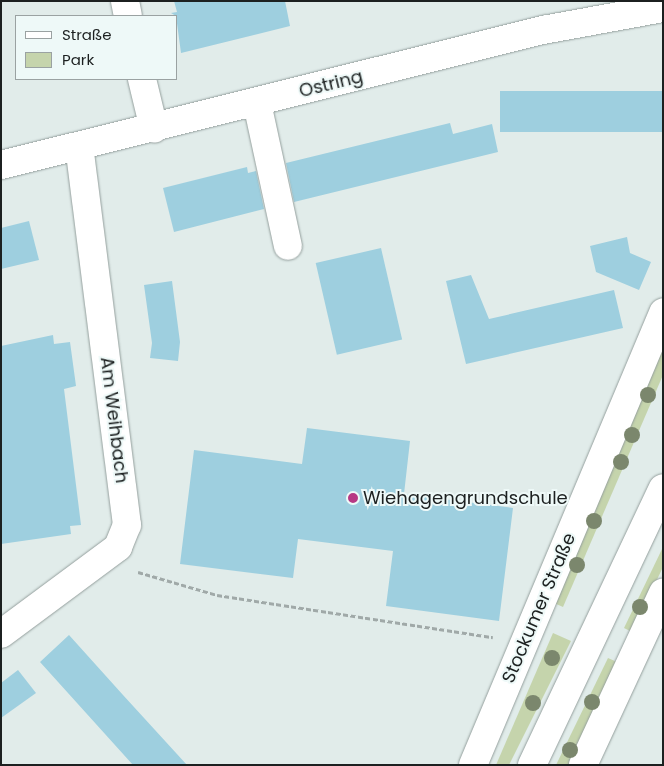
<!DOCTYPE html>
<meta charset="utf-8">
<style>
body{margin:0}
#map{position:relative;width:664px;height:766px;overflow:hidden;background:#e1ecea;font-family:Poppins,sans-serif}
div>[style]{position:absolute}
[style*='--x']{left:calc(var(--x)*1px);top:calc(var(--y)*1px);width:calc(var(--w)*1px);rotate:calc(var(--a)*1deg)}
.green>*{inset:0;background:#c5d4ac}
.building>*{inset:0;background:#9ecfdf;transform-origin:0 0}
.path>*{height:3px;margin-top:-1.5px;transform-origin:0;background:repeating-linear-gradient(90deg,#a0a9a8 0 5px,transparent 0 7.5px)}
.roads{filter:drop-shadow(0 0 1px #949f9d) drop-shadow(0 0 1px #949f9d)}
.minor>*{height:28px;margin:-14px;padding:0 14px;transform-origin:14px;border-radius:14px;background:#fff}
.major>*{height:28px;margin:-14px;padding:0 14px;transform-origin:14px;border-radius:14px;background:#fff}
.trees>*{width:16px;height:16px;margin:-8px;border-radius:50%;background:#7b876d}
.dots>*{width:14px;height:14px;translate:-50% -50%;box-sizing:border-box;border:2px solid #eef9f8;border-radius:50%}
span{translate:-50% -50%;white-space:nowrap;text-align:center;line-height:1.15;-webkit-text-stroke:4px #eef9f8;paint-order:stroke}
.street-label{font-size:18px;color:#1c2020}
.poi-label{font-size:18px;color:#1c2020}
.left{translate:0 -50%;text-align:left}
.frame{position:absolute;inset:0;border:2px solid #1c2020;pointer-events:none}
.legend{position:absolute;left:15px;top:15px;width:162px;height:65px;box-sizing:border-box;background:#eef9f8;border:1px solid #9aa2a2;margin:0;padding:6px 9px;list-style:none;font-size:15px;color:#1c2020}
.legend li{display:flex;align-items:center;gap:10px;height:25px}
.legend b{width:25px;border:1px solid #9aa2a2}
</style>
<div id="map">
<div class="green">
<div style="clip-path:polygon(663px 345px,663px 375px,563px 607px,554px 603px)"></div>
<div style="clip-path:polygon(663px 547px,663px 567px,632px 632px,624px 628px)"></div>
<div style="clip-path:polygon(553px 633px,571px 641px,509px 765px,496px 765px)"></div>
<div style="clip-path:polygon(608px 658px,617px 662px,569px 765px,556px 765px)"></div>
</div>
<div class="building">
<div style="clip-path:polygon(174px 1px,285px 1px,290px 26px,181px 53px,176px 16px,171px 13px,177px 12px)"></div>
<div style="left:663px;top:91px;width:41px;height:163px;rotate:90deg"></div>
<div style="clip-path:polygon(450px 123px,453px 134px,492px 124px,498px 152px,294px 202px,286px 163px)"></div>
<div style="clip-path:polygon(247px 167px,248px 173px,256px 171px,264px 209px,174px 232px,163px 188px)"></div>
<div style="clip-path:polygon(29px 221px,39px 260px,1px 269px,1px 228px)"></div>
<div style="clip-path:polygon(627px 237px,630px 253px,651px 262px,639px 290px,596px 272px,590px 246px)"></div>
<div style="left:381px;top:248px;width:94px;height:67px;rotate:77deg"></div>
<div style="clip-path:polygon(471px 275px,489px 319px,614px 290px,623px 328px,466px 364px,446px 281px)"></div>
<div style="clip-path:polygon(172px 281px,180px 342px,178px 361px,150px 358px,152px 343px,144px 285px)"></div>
<div style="clip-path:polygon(53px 335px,54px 344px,70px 342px,76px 386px,64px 389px,81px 525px,70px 526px,71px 534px,1px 544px,1px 346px)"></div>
<div style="clip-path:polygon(307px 428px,410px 441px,404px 494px,513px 508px,499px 621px,386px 606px,393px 551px,298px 539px,293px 578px,180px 564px,194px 450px,302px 464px)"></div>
<div style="clip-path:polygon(69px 635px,123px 695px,187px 765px,133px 765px,40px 662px)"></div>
<div style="clip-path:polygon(18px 670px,36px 693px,1px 718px,1px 683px)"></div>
</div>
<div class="path">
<div style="--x:138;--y:572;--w:82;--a:16.2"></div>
<div style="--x:217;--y:595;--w:279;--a:8.7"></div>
</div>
<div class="roads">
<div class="minor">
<div style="--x:125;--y:1;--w:15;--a:79"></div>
<div style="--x:142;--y:79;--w:51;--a:76.5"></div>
<div style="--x:257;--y:103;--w:146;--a:77.8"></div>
<div style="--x:1;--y:165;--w:559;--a:-13.99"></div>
<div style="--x:543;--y:30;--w:122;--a:-10.4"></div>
<div style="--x:1;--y:634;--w:146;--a:-36.6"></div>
<div style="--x:118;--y:547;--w:24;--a:-68"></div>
<div style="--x:127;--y:525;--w:381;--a:-97.2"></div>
<div style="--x:473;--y:765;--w:491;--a:-67.2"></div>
<div style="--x:583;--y:765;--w:190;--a:-65.1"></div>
</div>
<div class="major">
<div style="--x:532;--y:765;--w:306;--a:-64.7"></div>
</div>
</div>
<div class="trees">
<div style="left:648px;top:395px"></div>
<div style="left:632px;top:435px"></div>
<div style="left:621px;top:462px"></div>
<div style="left:594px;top:521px"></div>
<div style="left:577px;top:565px"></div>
<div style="left:640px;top:607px"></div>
<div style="left:552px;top:658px"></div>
<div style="left:592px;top:702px"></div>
<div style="left:533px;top:703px"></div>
<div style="left:570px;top:750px"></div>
</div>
<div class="dots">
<div style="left:353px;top:498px;background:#b73884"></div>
</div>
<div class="street-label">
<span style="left:331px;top:84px;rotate:-14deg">Ostring</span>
<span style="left:114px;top:420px;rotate:83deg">Am Weihbach</span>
<span style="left:539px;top:608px;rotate:-67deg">Stockumer Straße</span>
</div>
<div class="poi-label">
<span class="left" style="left:363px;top:498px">Wiehagengrundschule</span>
</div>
<div class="frame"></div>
<ul class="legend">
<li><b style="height:6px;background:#fff"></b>Straße</li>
<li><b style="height:14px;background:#c5d4ac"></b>Park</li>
</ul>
</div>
